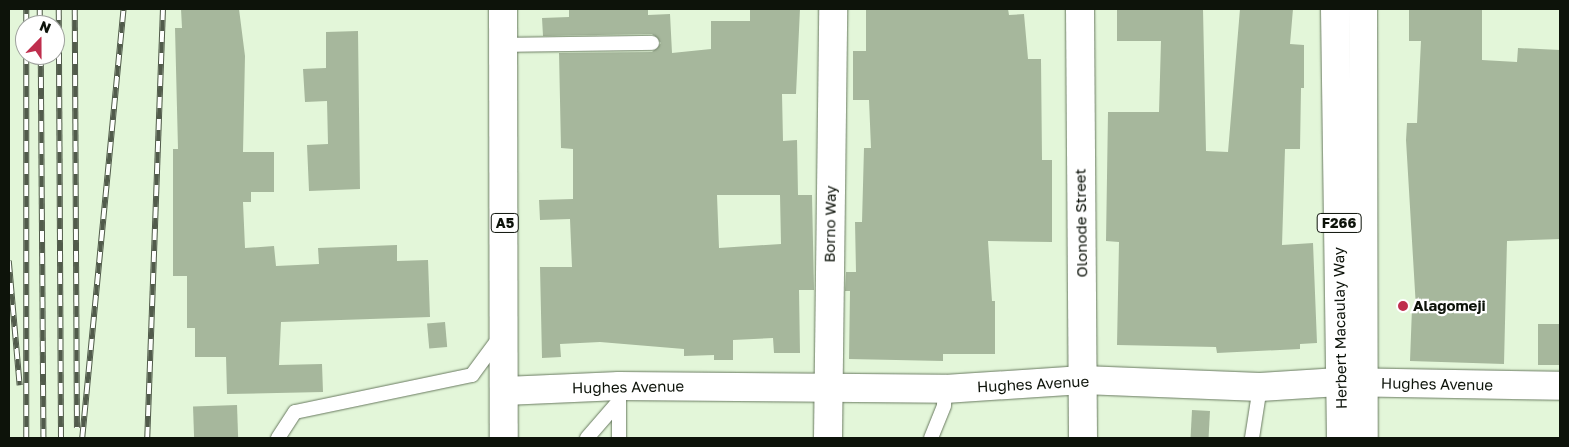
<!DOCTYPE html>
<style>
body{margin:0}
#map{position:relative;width:1569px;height:447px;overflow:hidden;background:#e3f6d9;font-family:"Golos Text",sans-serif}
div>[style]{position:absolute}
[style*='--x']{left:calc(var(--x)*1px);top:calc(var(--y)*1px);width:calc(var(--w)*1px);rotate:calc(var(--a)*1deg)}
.building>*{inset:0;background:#a6b79c;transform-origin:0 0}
.roads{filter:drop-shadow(0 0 1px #697a60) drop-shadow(0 0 1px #697a60)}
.service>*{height:14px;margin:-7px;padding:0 7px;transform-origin:7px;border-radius:7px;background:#fff}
.minor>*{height:28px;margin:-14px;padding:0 14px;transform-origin:14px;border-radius:14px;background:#fff}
.primary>*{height:28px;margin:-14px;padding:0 14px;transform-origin:14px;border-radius:14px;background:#fff}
.trunk>*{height:28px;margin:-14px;padding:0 14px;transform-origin:14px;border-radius:14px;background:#fff}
.rail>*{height:5.5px;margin-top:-2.75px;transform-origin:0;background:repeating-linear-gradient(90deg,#fff 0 11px,#515b4b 0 22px);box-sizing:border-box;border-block:1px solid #515b4b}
.dots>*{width:14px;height:14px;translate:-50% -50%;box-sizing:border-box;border:2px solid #fff;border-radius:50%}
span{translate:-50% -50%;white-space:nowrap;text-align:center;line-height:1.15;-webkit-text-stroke:4.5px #fff;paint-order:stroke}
.shield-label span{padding:1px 4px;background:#fff;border:1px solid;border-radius:4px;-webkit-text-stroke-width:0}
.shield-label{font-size:14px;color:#0d130a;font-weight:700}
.street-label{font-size:15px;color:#0d130a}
.poi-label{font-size:15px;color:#0d130a;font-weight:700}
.left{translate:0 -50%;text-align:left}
.frame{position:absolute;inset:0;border:10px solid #0d130a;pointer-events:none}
.north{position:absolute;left:15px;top:15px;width:50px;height:50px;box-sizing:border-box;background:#fff;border:1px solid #9ea19d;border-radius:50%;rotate:22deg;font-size:14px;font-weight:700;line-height:20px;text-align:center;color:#0d130a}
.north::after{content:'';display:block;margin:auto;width:18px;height:22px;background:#bf2e4d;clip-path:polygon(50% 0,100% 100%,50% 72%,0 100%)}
</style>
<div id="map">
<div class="building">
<div style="clip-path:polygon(181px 9px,239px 9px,245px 56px,243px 152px,274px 152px,274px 192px,251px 192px,251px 202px,243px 202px,245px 248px,274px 246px,276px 266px,319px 264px,318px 248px,397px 245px,397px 261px,428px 260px,430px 317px,281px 322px,279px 365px,322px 364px,323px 392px,227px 394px,226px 357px,195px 357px,195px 328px,187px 328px,187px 276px,173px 276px,173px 149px,178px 149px,175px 28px,182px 28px)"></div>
<div style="clip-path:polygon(evenodd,569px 9px,648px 9px,648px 15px,670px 14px,672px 53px,711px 49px,711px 21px,750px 21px,750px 10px,800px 9px,796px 94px,782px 94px,783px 141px,797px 140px,798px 195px,812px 195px,814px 290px,799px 290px,800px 353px,774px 353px,773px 338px,733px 340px,733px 360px,714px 360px,714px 355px,684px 356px,684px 349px,600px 342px,560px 344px,561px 357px,542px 358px,540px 267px,572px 267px,570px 219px,540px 220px,539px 200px,573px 199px,573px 149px,561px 148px,559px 53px,652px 52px,661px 43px,652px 34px,543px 36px,542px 18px,569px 17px,569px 9px,717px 195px,780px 195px,781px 244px,719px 248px,717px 195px)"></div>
<div style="clip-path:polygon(866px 9px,1008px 9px,1009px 15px,1024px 14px,1028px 59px,1041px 59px,1042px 160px,1052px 160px,1052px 242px,988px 241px,992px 301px,995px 301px,995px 354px,943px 354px,943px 361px,849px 359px,850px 291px,845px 291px,846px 272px,856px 272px,855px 222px,862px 222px,864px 148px,871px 148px,869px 100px,853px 100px,853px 51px,866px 51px)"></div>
<div style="clip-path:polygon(1117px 9px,1203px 9px,1206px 151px,1228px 152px,1240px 9px,1293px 9px,1290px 44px,1304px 45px,1304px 88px,1301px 88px,1300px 149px,1285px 149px,1282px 245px,1313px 243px,1317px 343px,1300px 344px,1300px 349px,1217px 353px,1216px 347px,1117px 345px,1119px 242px,1106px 241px,1108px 112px,1159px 112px,1161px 41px,1117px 41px)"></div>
<div style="clip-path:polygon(1409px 9px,1482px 9px,1482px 60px,1517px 62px,1518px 48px,1560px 50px,1560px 239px,1507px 241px,1504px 364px,1410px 361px,1412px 308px,1416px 308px,1406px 140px,1407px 123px,1417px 123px,1421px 41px,1409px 41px)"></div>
<div style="clip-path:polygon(358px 31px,360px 189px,309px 191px,307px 145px,328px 144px,327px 101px,305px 102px,303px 69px,326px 68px,326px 32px)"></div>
<div style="left:445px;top:322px;width:25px;height:18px;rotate:85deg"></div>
<div style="left:1538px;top:324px;width:22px;height:41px"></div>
<div style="left:237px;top:405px;width:33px;height:44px;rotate:88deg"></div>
<div style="left:1192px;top:410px;width:18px;height:28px;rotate:3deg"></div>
</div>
<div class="roads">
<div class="service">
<div style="--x:504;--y:45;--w:148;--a:-0.8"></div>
<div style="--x:619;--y:401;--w:37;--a:90"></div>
<div style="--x:278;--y:438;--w:31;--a:-57"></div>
<div style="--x:295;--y:412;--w:181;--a:-11.8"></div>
<div style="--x:472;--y:375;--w:47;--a:-53.6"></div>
<div style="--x:587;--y:438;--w:49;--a:-49.1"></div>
<div style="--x:619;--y:401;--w:15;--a:-90"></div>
<div style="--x:931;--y:438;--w:35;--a:-68"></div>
<div style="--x:944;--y:405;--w:16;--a:-86"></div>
<div style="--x:1252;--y:438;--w:52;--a:-81.1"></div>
</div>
<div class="minor">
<div style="--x:1080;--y:9;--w:429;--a:89.6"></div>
<div style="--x:505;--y:391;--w:114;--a:-2.5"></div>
<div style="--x:619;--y:386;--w:326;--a:0.5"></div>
<div style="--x:945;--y:389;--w:138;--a:-3.7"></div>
<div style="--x:1083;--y:380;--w:177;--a:2.3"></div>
<div style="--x:1260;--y:387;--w:79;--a:-3.6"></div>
<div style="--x:1339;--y:382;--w:221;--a:1"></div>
<div style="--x:828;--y:438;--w:429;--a:-89.3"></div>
</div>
<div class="primary">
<div style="--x:503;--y:9;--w:429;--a:89.9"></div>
</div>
<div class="trunk">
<div style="--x:1335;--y:9;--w:429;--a:89.2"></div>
<div style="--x:1363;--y:9;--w:429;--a:89.9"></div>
</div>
</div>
<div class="rail">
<div style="--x:40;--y:9;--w:16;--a:90"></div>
<div style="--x:59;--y:9;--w:429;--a:89.7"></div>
<div style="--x:75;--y:9;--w:419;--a:89.7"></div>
<div style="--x:26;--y:25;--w:16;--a:-90"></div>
<div style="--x:41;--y:55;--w:383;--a:89.6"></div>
<div style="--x:9;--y:261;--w:125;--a:85"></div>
<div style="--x:26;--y:438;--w:383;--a:-90"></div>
<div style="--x:82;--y:438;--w:431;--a:-84.5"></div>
<div style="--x:147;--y:438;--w:429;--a:-87.9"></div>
</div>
<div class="dots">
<div style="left:1403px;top:306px;background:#bf2e4d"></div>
</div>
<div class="shield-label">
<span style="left:505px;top:223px">A5</span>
<span style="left:1339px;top:223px">F266</span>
</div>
<div class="street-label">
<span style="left:1081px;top:223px;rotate:-91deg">Olonode Street</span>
<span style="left:830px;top:224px;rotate:-89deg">Borno Way</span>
<span style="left:1340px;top:328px;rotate:-91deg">Herbert Macaulay Way</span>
<span style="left:1033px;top:384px;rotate:-3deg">Hughes Avenue</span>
<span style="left:1437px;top:384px;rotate:1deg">Hughes Avenue</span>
<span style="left:628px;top:387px;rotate:-1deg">Hughes Avenue</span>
</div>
<div class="poi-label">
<span class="left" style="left:1413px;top:306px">Alagomeji</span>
</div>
<div class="frame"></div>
<div class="north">N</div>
</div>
